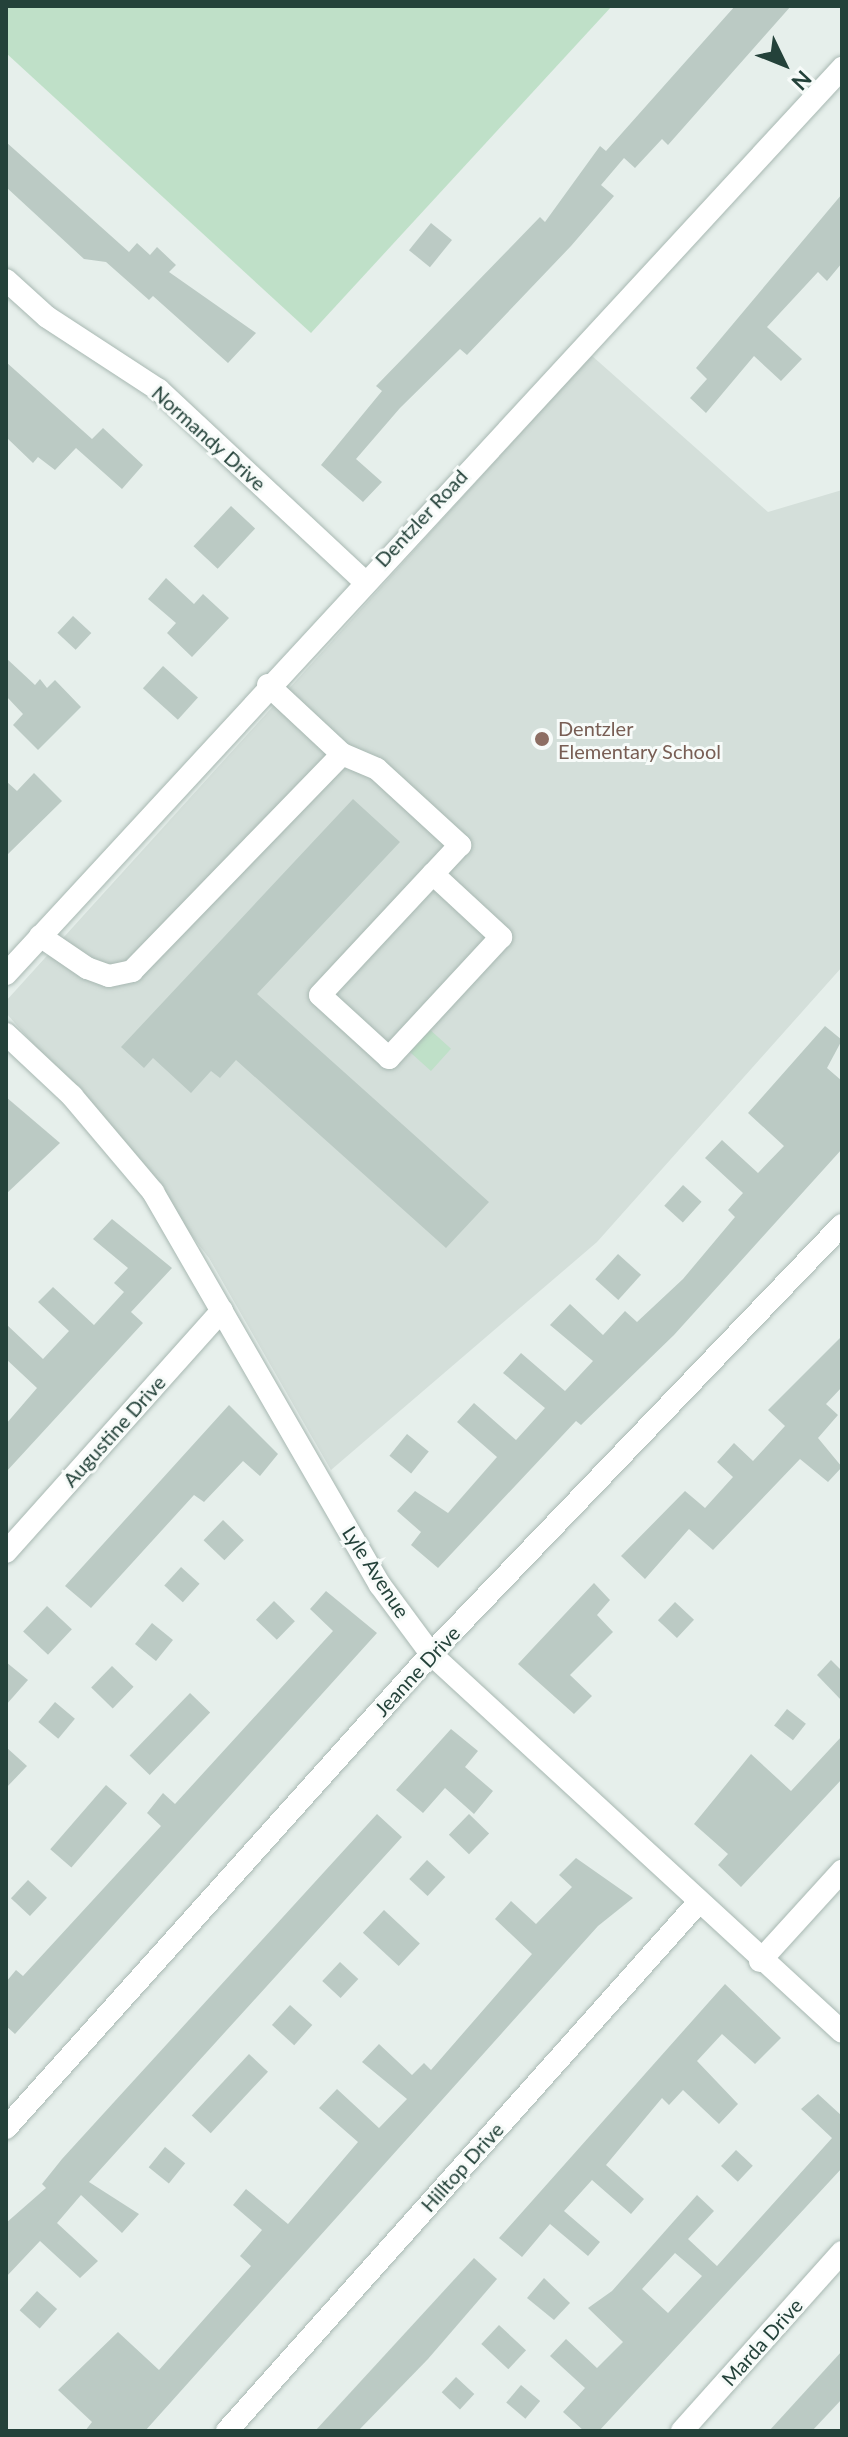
<!DOCTYPE html>
<style>
body{margin:0}
#map{position:relative;width:848px;height:2437px;overflow:hidden;background:#e6efeb;font-family:Lato,sans-serif}
div>[style]{position:absolute}
[style*='--x']{left:calc(var(--x)*1px);top:calc(var(--y)*1px);width:calc(var(--w)*1px);rotate:calc(var(--a)*1deg)}
.built>*{inset:0;background:#d4dfda}
.green>*{inset:0;background:#bfe0c8;transform-origin:0 0}
.building>*{inset:0;background:#bbcac4;transform-origin:0 0}
.roads{filter:drop-shadow(0 0 2px #a8b8b2) drop-shadow(0 0 2px #a8b8b2)}
.minor>*{height:22px;margin:-11px;padding:0 11px;transform-origin:11px;border-radius:11px;background:#fff}
.dots>*{width:22px;height:22px;translate:-50% -50%;box-sizing:border-box;border:4px solid #f7fbf9;border-radius:50%}
span{translate:-50% -50%;white-space:nowrap;text-align:center;line-height:1.15;-webkit-text-stroke:6px #f7fbf9;paint-order:stroke}
.street-label{font-size:20px;color:#24423a}
.education-label{font-size:20px;color:#785e54}
.left{translate:0 -50%;text-align:left}
.frame{position:absolute;inset:0;border:8px solid #24423a;pointer-events:none}
.north{position:absolute;left:744px;top:24px;width:80px;height:80px;-webkit-text-stroke:6px #f7fbf9;paint-order:stroke;rotate:133deg;font-size:22px;font-weight:700;line-height:32px;text-align:center;color:#24423a}
.north::after{content:'';display:block;margin:auto;width:28px;height:36px;background:#24423a;clip-path:polygon(50% 0,100% 100%,50% 72%,0 100%)}
</style>
<div id="map">
<div class="built">
<div style="clip-path:polygon(591px 355px,768px 512px,842px 490px,842px 967px,597px 1242px,331px 1470px,209px 1258px,119px 1141px,6px 1013px,6px 1001px)"></div>
</div>
<div class="green">
<div style="clip-path:polygon(6px 6px,612px 6px,311px 333px,6px 53px)"></div>
<div style="left:428px;top:1028px;width:31px;height:30px;rotate:42deg"></div>
</div>
<div class="building">
<div style="clip-path:polygon(735px 6px,791px 6px,668px 145px,662px 139px,635px 168px,624px 158px,601px 185px,614px 196px,571px 246px,467px 355px,460px 349px,400px 408px,356px 459px,382px 482px,363px 502px,321px 465px,382px 391px,376px 386px,540px 217px,545px 222px,600px 146px,606px 151px)"></div>
<div style="clip-path:polygon(6px 142px,129px 252px,137px 243px,150px 255px,157px 247px,176px 265px,169px 272px,256px 333px,228px 363px,153px 296px,149px 300px,106px 262px,84px 259px,6px 187px)"></div>
<div style="clip-path:polygon(842px 194px,842px 263px,827px 281px,818px 272px,767px 327px,802px 359px,781px 381px,754px 356px,706px 413px,690px 398px,707px 379px,696px 368px)"></div>
<div style="left:431px;top:223px;width:27px;height:35px;rotate:39deg"></div>
<div style="clip-path:polygon(6px 362px,92px 439px,103px 428px,143px 465px,122px 489px,76px 448px,55px 470px,38px 457px,33px 463px,6px 437px)"></div>
<div style="left:231px;top:506px;width:33px;height:55px;rotate:43deg"></div>
<div style="clip-path:polygon(166px 578px,194px 604px,203px 594px,229px 618px,192px 657px,167px 633px,176px 623px,148px 599px)"></div>
<div style="left:73px;top:616px;width:25px;height:23px;rotate:43deg"></div>
<div style="clip-path:polygon(6px 658px,35px 685px,40px 679px,47px 688px,55px 680px,81px 707px,38px 750px,13px 725px,23px 714px,6px 696px)"></div>
<div style="left:163px;top:666px;width:47px;height:30px;rotate:42deg"></div>
<div style="clip-path:polygon(34px 773px,62px 801px,6px 856px,6px 781px,17px 791px)"></div>
<div style="clip-path:polygon(353px 799px,400px 842px,257px 994px,489px 1202px,446px 1248px,236px 1060px,220px 1078px,211px 1071px,191px 1093px,153px 1058px,144px 1068px,121px 1047px)"></div>
<div style="clip-path:polygon(825px 1026px,842px 1040px,827px 1068px,842px 1081px,842px 1149px,674px 1335px,581px 1425px,576px 1421px,438px 1568px,411px 1545px,421px 1532px,397px 1511px,415px 1491px,448px 1513px,497px 1457px,457px 1422px,474px 1403px,516px 1440px,545px 1408px,503px 1373px,521px 1353px,565px 1391px,593px 1361px,550px 1325px,570px 1304px,603px 1335px,625px 1311px,637px 1322px,683px 1279px,735px 1217px,728px 1210px,743px 1193px,705px 1158px,722px 1140px,758px 1173px,784px 1146px,748px 1113px)"></div>
<div style="clip-path:polygon(6px 1097px,60px 1143px,6px 1194px)"></div>
<div style="left:683px;top:1185px;width:25px;height:28px;rotate:42deg"></div>
<div style="clip-path:polygon(112px 1219px,172px 1268px,131px 1312px,143px 1323px,6px 1472px,6px 1424px,37px 1388px,6px 1359px,6px 1324px,43px 1359px,69px 1331px,38px 1302px,53px 1287px,94px 1325px,124px 1292px,114px 1283px,128px 1268px,93px 1239px)"></div>
<div style="left:618px;top:1254px;width:31px;height:34px;rotate:42deg"></div>
<div style="clip-path:polygon(842px 1336px,842px 1387px,826px 1404px,838px 1415px,818px 1438px,842px 1467px,828px 1482px,800px 1459px,713px 1550px,689px 1529px,645px 1579px,621px 1556px,685px 1491px,705px 1508px,733px 1477px,717px 1462px,734px 1443px,753px 1461px,785px 1426px,768px 1410px)"></div>
<div style="clip-path:polygon(229px 1405px,278px 1454px,260px 1476px,243px 1461px,204px 1502px,194px 1495px,91px 1608px,65px 1586px)"></div>
<div style="left:407px;top:1434px;width:28px;height:28px;rotate:39deg"></div>
<div style="left:223px;top:1520px;width:29px;height:28px;rotate:44deg"></div>
<div style="left:181px;top:1567px;width:25px;height:25px;rotate:42deg"></div>
<div style="clip-path:polygon(594px 1583px,610px 1600px,597px 1615px,613px 1632px,570px 1675px,592px 1696px,574px 1714px,518px 1664px)"></div>
<div style="clip-path:polygon(326px 1591px,377px 1633px,15px 2034px,6px 2026px,6px 1982px,16px 1970px,23px 1976px,161px 1826px,147px 1813px,163px 1793px,175px 1804px,333px 1631px,310px 1609px)"></div>
<div style="left:274px;top:1601px;width:29px;height:26px;rotate:44deg"></div>
<div style="left:675px;top:1602px;width:26px;height:25px;rotate:43deg"></div>
<div style="left:47px;top:1606px;width:34px;height:35px;rotate:43deg"></div>
<div style="left:152px;top:1623px;width:27px;height:27px;rotate:39deg"></div>
<div style="clip-path:polygon(831px 1660px,842px 1671px,842px 1701px,817px 1675px)"></div>
<div style="clip-path:polygon(6px 1662px,28px 1680px,6px 1705px)"></div>
<div style="left:112px;top:1666px;width:30px;height:30px;rotate:44deg"></div>
<div style="left:190px;top:1693px;width:28px;height:87px;rotate:44deg"></div>
<div style="left:55px;top:1702px;width:26px;height:26px;rotate:40deg"></div>
<div style="left:787px;top:1709px;width:24px;height:21px;rotate:38deg"></div>
<div style="clip-path:polygon(451px 1729px,478px 1751px,465px 1767px,493px 1791px,474px 1814px,445px 1788px,423px 1813px,396px 1790px)"></div>
<div style="clip-path:polygon(842px 1736px,842px 1779px,741px 1887px,718px 1865px,728px 1854px,694px 1824px,751px 1754px,791px 1791px)"></div>
<div style="clip-path:polygon(6px 1747px,27px 1766px,6px 1788px)"></div>
<div style="left:106px;top:1785px;width:28px;height:85px;rotate:41deg"></div>
<div style="clip-path:polygon(377px 1814px,402px 1837px,89px 2182px,139px 2214px,122px 2233px,81px 2195px,57px 2223px,98px 2261px,80px 2278px,40px 2241px,6px 2277px,6px 2223px,46px 2188px,42px 2184px,62px 2159px)"></div>
<div style="left:469px;top:1814px;width:28px;height:29px;rotate:44deg"></div>
<div style="clip-path:polygon(576px 1858px,633px 1898px,598px 1926px,145px 2431px,85px 2431px,92px 2422px,58px 2390px,118px 2332px,159px 2370px,251px 2266px,240px 2256px,262px 2230px,233px 2205px,246px 2189px,288px 2224px,358px 2142px,319px 2108px,337px 2089px,379px 2128px,407px 2099px,362px 2062px,379px 2044px,412px 2075px,424px 2063px,431px 2070px,532px 1954px,495px 1919px,511px 1901px,536px 1924px,572px 1887px,559px 1875px)"></div>
<div style="left:427px;top:1860px;width:25px;height:26px;rotate:43deg"></div>
<div style="left:28px;top:1880px;width:26px;height:25px;rotate:43deg"></div>
<div style="left:384px;top:1910px;width:49px;height:31px;rotate:43deg"></div>
<div style="left:340px;top:1962px;width:25px;height:26px;rotate:43deg"></div>
<div style="clip-path:polygon(725px 1984px,781px 2038px,755px 2064px,722px 2034px,697px 2061px,738px 2104px,719px 2124px,683px 2090px,669px 2105px,662px 2098px,606px 2165px,644px 2199px,631px 2214px,592px 2180px,564px 2211px,600px 2242px,588px 2256px,550px 2224px,522px 2257px,499px 2238px)"></div>
<div style="left:290px;top:2005px;width:30px;height:27px;rotate:42deg"></div>
<div style="left:249px;top:2054px;width:26px;height:84px;rotate:43deg"></div>
<div style="clip-path:polygon(evenodd,818px 2094px,842px 2116px,842px 2168px,599px 2431px,584px 2431px,563px 2412px,585px 2388px,550px 2356px,566px 2339px,597px 2368px,623px 2342px,588px 2308px,612px 2291px,697px 2195px,714px 2211px,688px 2239px,717px 2266px,832px 2138px,801px 2109px,818px 2094px,675px 2253px,702px 2276px,668px 2313px,642px 2289px,675px 2253px)"></div>
<div style="left:165px;top:2147px;width:26px;height:26px;rotate:39deg"></div>
<div style="left:736px;top:2150px;width:23px;height:22px;rotate:43deg"></div>
<div style="clip-path:polygon(474px 2258px,497px 2279px,428px 2359px,358px 2431px,315px 2431px)"></div>
<div style="clip-path:polygon(544px 2278px,570px 2303px,554px 2320px,527px 2298px)"></div>
<div style="left:37px;top:2291px;width:27px;height:26px;rotate:42deg"></div>
<div style="left:499px;top:2325px;width:37px;height:26px;rotate:43deg"></div>
<div style="clip-path:polygon(842px 2351px,842px 2399px,812px 2431px,769px 2431px)"></div>
<div style="left:456px;top:2377px;width:25px;height:21px;rotate:43deg"></div>
<div style="left:521px;top:2385px;width:25px;height:23px;rotate:40deg"></div>
</div>
<div class="roads">
<div class="minor">
<div style="--x:6;--y:280;--w:55;--a:42.1"></div>
<div style="--x:47;--y:317;--w:134;--a:33.1"></div>
<div style="--x:159;--y:390;--w:279;--a:43"></div>
<div style="--x:268;--y:685;--w:101;--a:43"></div>
<div style="--x:342;--y:754;--w:38;--a:23"></div>
<div style="--x:377;--y:769;--w:113;--a:42.5"></div>
<div style="--x:460;--y:845;--w:40;--a:133"></div>
<div style="--x:433;--y:874;--w:93;--a:42.8"></div>
<div style="--x:501;--y:937;--w:165;--a:132.8"></div>
<div style="--x:389;--y:1058;--w:93;--a:-137.6"></div>
<div style="--x:320;--y:995;--w:166;--a:-47"></div>
<div style="--x:40;--y:936;--w:57;--a:34.2"></div>
<div style="--x:87;--y:968;--w:23;--a:20"></div>
<div style="--x:109;--y:976;--w:24;--a:-12"></div>
<div style="--x:132;--y:971;--w:302;--a:-45.9"></div>
<div style="--x:6;--y:974;--w:1233;--a:-47.3"></div>
<div style="--x:6;--y:1034;--w:91;--a:43.2"></div>
<div style="--x:72;--y:1096;--w:126;--a:49.8"></div>
<div style="--x:153;--y:1192;--w:454;--a:60"></div>
<div style="--x:380;--y:1585;--w:86;--a:53.5"></div>
<div style="--x:431;--y:1654;--w:558;--a:42.6"></div>
<div style="--x:6;--y:1552;--w:324;--a:-48.2"></div>
<div style="--x:760;--y:1961;--w:122;--a:-47.7"></div>
<div style="--x:6;--y:2128;--w:637;--a:-48.12"></div>
<div style="--x:431;--y:1654;--w:594;--a:-46.23"></div>
<div style="--x:227;--y:2431;--w:708;--a:-48.27"></div>
<div style="--x:682;--y:2431;--w:240;--a:-48.2"></div>
</div>
</div>
<div class="dots">
<div style="left:542px;top:739px;background:#8d6e63"></div>
</div>
<div class="street-label">
<span style="left:209px;top:438px;rotate:42deg">Normandy Drive</span>
<span style="left:421px;top:518px;rotate:-47deg">Dentzler Road</span>
<span style="left:114px;top:1431px;rotate:-48deg">Augustine Drive</span>
<span style="left:376px;top:1572px;rotate:57deg">Lyle Avenue</span>
<span style="left:417px;top:1671px;rotate:-47deg">Jeanne Drive</span>
<span style="left:462px;top:2167px;rotate:-48deg">Hilltop Drive</span>
<span style="left:762px;top:2342px;rotate:-48deg">Marda Drive</span>
</div>
<div class="education-label">
<span class="left" style="left:558px;top:740px">Dentzler<br>Elementary School</span>
</div>
<div class="frame"></div>
<div class="north">N</div>
</div>
